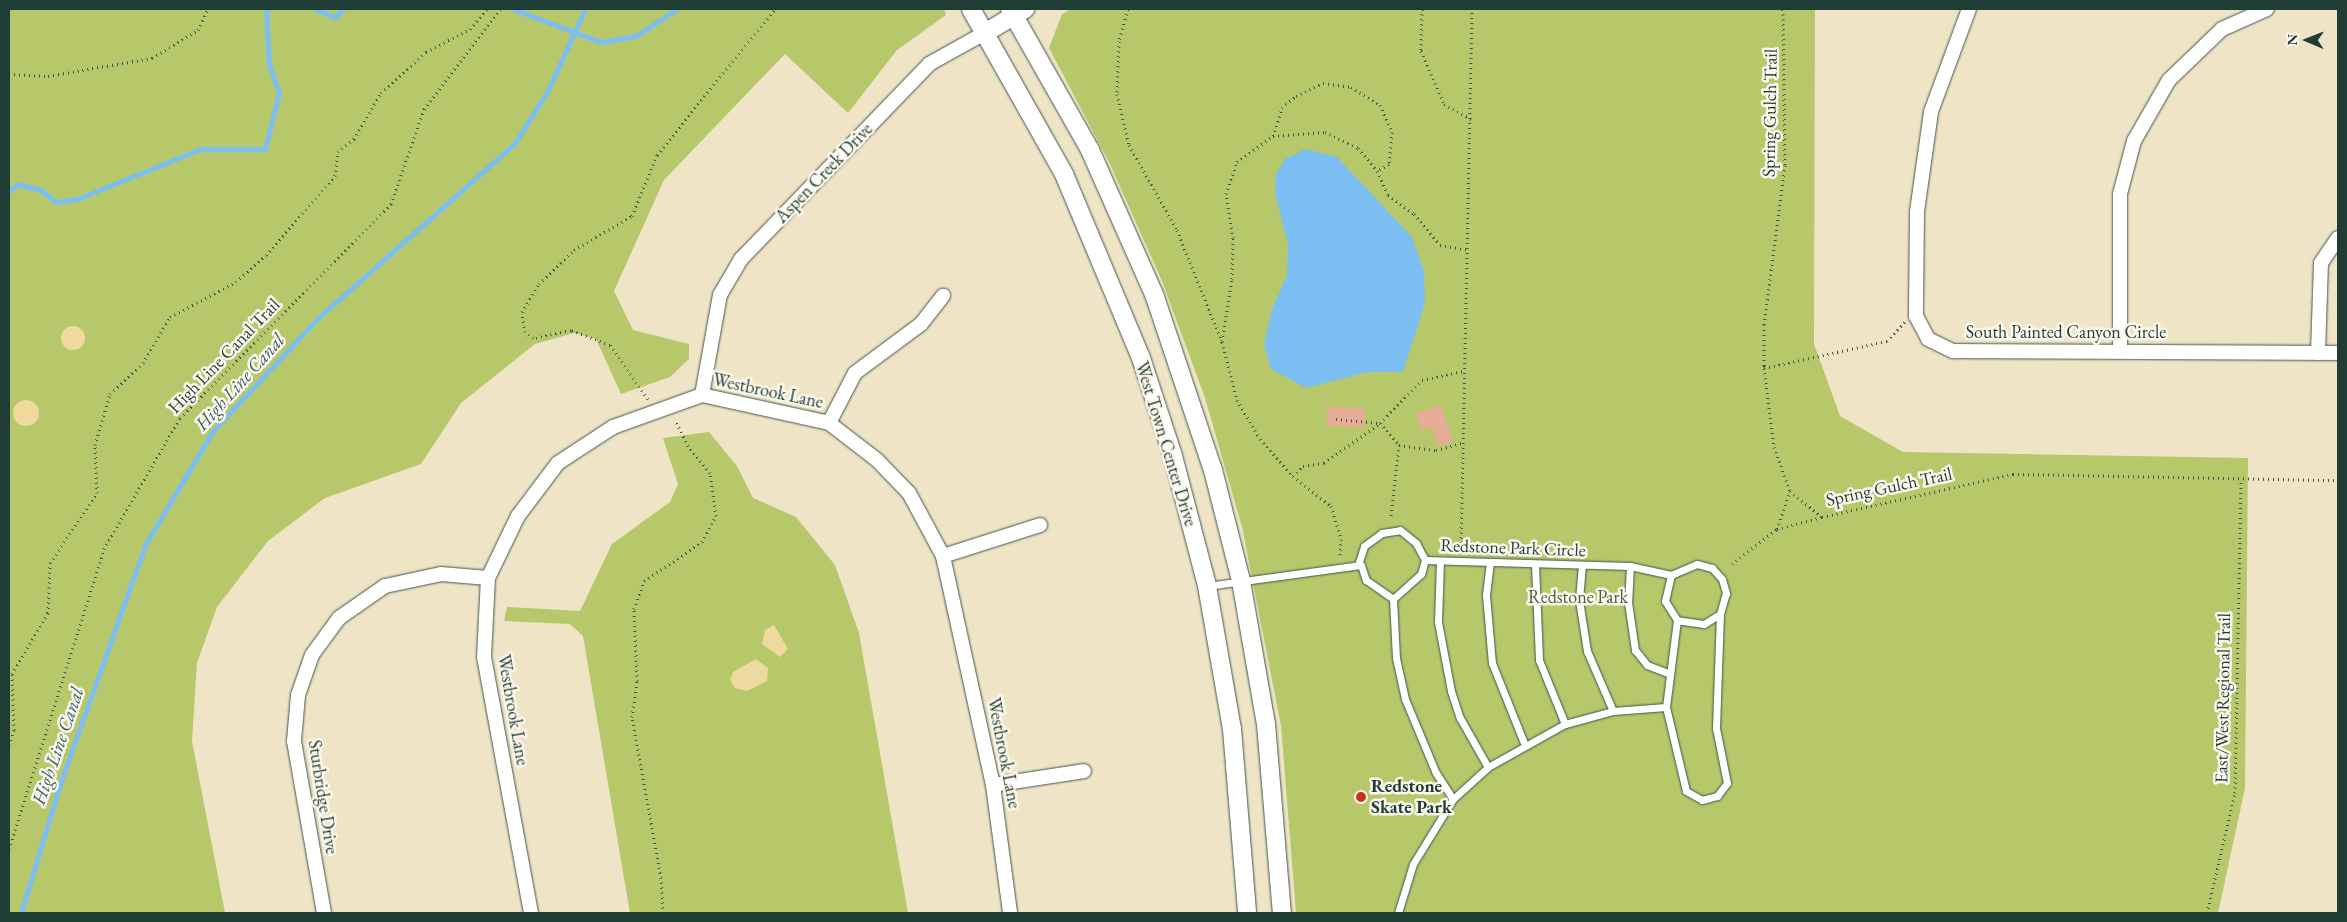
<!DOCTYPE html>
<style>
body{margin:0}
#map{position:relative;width:2347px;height:922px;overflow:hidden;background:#f0e4c7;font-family:"EB Garamond",serif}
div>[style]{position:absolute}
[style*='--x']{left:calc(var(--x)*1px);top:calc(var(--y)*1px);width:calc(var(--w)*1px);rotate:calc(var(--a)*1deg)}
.green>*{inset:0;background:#b7c86b}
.sand>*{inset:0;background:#eeda9e}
.round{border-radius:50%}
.water>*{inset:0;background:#7dbef2}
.stream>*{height:5px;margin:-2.5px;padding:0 2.5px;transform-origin:2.5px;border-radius:2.5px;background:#7dbef2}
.building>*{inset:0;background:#e6ac95;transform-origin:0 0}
.path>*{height:3px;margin-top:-1.5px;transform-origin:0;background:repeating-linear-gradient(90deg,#3e564a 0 1px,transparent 0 5px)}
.roads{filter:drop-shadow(0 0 1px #3e564a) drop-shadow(0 0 1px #3e564a)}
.service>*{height:7px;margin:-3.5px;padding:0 3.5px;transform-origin:3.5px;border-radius:3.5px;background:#fff}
.minor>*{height:14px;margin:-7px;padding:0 7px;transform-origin:7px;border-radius:7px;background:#fff}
.tertiary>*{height:18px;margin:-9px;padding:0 9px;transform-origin:9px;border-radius:9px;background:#fff}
.dots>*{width:14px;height:14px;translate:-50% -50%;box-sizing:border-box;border:2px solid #fbf7ec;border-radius:50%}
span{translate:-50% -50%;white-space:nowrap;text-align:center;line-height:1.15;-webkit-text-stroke:5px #fbf7ec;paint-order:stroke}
.street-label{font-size:18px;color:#1f3d34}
.park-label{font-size:18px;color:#456042}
.poi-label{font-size:18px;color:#1f3d34;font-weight:700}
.left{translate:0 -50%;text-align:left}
.water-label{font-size:19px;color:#365d64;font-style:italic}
.frame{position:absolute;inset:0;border:10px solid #1f3d34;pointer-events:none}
.north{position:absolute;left:2282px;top:15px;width:50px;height:50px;-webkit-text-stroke:4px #fbf7ec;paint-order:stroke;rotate:271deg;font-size:14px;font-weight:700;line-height:20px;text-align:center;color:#1f3d34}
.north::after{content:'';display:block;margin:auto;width:18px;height:22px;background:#1f3d34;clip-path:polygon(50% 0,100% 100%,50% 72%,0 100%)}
</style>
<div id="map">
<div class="green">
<div style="clip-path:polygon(9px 9px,944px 9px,946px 15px,897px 50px,848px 113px,785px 54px,664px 180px,614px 291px,633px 330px,689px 344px,689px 359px,670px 377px,621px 394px,596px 339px,574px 333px,535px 344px,461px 403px,421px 464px,325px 498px,268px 541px,217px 607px,197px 663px,192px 741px,225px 913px,9px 913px)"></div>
<div style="clip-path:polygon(1071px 9px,1815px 9px,1814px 344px,1840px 416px,1903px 452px,2248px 458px,2245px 788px,2218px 913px,1296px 913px,1281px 726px,1242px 527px,1205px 398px,1162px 281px,1110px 164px,1049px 48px,1062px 14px)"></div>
<div style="clip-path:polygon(709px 432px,737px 466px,753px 498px,796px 517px,835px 565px,859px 633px,908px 913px,630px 913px,583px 636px,570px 624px,504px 621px,507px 607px,580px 611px,612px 544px,670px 502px,678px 484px,663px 438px)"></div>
</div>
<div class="sand">
<div class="round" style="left:61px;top:326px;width:24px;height:24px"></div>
<div class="round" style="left:13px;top:400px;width:26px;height:26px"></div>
<div style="clip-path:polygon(774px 625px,788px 649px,780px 657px,762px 644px,765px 630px)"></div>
<div style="clip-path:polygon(756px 659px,768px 668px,767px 681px,747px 691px,735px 688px,730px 680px,733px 672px)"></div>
</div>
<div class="water">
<div style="clip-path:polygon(1305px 149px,1337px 157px,1412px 237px,1424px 271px,1425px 303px,1403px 372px,1368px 372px,1306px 388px,1271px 369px,1264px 344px,1272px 309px,1287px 275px,1288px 245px,1275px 193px,1276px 174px,1285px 159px)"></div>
</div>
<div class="stream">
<div style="--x:315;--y:9;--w:22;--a:22"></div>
<div style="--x:335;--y:17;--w:12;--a:-42"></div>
<div style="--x:513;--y:9;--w:94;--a:20.6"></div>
<div style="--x:601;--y:42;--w:36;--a:-10"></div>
<div style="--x:636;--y:36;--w:49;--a:-33.4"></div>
<div style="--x:9;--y:191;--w:11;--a:-38"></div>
<div style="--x:18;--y:184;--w:24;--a:15"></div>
<div style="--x:41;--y:190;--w:19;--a:39"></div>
<div style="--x:56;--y:202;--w:21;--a:-8"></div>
<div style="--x:77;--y:199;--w:134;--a:-22"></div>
<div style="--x:201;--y:149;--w:64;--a:0"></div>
<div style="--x:265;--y:149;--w:58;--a:-76"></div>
<div style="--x:279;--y:93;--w:31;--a:-109"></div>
<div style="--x:269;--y:64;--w:54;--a:-93.2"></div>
<div style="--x:266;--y:10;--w:3;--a:-18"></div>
<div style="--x:21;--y:913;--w:135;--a:-73.2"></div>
<div style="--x:60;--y:784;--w:254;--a:-70.4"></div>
<div style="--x:145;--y:545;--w:131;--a:-59.3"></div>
<div style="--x:212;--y:432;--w:156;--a:-47.1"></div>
<div style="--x:318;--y:318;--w:264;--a:-41.6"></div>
<div style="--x:515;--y:143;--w:62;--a:-58.1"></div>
<div style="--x:548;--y:90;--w:89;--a:-65.4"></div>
</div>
<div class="building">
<div style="clip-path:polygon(1441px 405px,1453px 442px,1438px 446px,1432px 427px,1421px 430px,1416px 413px)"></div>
<div style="left:1327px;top:407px;width:38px;height:19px;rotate:2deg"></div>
</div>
<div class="path">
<div style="--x:1128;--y:9;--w:33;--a:106"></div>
<div style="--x:1119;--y:41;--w:53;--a:92.2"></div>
<div style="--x:1117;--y:94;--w:52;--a:76.8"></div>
<div style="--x:1129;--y:145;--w:98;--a:60.5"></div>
<div style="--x:1177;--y:230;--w:121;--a:68.1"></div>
<div style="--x:1222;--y:342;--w:60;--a:75.5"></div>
<div style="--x:1237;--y:400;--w:45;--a:59.5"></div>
<div style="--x:1260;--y:439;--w:50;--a:48.3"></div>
<div style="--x:1293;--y:476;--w:48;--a:38.3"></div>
<div style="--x:1331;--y:506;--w:34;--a:73"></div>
<div style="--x:1341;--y:539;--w:19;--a:93"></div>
<div style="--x:1422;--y:9;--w:42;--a:91.4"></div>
<div style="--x:1421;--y:51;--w:58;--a:66.5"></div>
<div style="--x:1444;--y:104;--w:31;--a:29"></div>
<div style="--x:1783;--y:9;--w:156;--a:89.3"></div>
<div style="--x:1785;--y:165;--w:161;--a:97.5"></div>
<div style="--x:1764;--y:325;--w:43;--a:90"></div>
<div style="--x:1764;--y:368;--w:80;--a:82.8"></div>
<div style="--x:1774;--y:447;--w:47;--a:70"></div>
<div style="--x:1790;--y:491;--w:41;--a:39.1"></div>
<div style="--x:1822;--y:517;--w:196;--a:-12.7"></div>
<div style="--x:2013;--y:474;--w:325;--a:1.1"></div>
<div style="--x:9;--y:74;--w:39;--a:3"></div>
<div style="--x:48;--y:76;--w:106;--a:-9.8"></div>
<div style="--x:152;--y:58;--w:54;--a:-31.3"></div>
<div style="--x:198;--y:30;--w:23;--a:-65"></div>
<div style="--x:1273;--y:136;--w:29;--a:-72"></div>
<div style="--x:1282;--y:108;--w:18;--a:-41"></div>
<div style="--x:1296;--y:96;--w:30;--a:-26"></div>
<div style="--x:1323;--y:83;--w:28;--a:8"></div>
<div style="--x:1351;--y:87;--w:34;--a:32"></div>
<div style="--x:1380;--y:105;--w:30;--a:66"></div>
<div style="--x:1392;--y:132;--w:32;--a:95"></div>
<div style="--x:1389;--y:164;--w:14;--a:150"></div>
<div style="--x:1222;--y:341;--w:63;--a:-80.8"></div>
<div style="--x:1232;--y:279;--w:41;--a:-88.6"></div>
<div style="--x:1233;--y:238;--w:45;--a:-99"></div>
<div style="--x:1226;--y:194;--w:34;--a:-71"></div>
<div style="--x:1237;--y:162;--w:44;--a:-35.8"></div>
<div style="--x:1273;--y:136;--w:52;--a:-4.4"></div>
<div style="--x:1325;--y:132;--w:37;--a:26"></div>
<div style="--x:1358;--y:148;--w:30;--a:50"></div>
<div style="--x:1377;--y:171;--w:26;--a:65"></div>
<div style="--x:1388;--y:195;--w:32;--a:36"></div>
<div style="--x:1414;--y:214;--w:40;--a:50"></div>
<div style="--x:1440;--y:245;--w:28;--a:10"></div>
<div style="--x:1764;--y:368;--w:126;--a:-12.4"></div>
<div style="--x:1887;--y:341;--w:26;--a:-47"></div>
<div style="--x:648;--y:399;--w:66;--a:-125.1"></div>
<div style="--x:610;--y:345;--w:42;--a:-159"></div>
<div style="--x:571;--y:330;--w:39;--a:168"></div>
<div style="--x:533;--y:338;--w:10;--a:-143"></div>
<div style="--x:525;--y:332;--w:20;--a:-99"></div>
<div style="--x:522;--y:312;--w:33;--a:-59"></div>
<div style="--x:539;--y:284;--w:49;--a:-44.2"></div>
<div style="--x:574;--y:250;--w:67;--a:-30.4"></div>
<div style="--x:632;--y:216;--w:66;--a:-67.7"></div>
<div style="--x:657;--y:155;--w:188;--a:-51.1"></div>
<div style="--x:1336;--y:419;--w:44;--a:5.2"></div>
<div style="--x:1380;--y:423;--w:60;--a:-45.7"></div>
<div style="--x:1422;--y:380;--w:42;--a:-12.4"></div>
<div style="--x:1399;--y:445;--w:37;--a:8"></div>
<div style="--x:1436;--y:450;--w:28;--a:-15"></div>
<div style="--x:1293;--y:476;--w:14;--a:-45"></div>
<div style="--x:1303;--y:466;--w:21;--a:-8"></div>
<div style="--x:1324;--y:463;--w:69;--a:-35.5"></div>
<div style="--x:1380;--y:423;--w:29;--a:49"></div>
<div style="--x:1399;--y:445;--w:71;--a:96.4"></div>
<div style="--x:1777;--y:529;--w:47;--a:-14.9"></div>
<div style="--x:1461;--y:548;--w:539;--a:-88.83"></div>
<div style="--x:1732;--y:564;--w:57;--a:-37.9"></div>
<div style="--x:1777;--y:529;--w:40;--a:-71.1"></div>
<div style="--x:9;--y:745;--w:16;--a:-72"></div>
<div style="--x:14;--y:730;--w:56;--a:-92"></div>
<div style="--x:12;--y:674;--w:71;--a:-59.5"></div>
<div style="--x:48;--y:613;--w:50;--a:-87.7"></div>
<div style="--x:50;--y:563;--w:84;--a:-56.1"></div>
<div style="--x:97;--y:493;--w:48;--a:-92.4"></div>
<div style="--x:95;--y:445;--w:53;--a:-73.6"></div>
<div style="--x:110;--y:394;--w:45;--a:-43.2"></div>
<div style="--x:143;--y:363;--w:53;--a:-59.6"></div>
<div style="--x:170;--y:317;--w:75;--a:-27.9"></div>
<div style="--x:236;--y:282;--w:40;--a:-42"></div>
<div style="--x:266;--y:255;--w:105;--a:-48.9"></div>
<div style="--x:335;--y:176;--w:24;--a:-83"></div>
<div style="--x:338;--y:152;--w:21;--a:-39"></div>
<div style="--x:354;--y:139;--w:53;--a:-59.6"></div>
<div style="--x:381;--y:93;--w:61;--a:-42.3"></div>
<div style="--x:426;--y:52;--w:50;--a:-27.6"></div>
<div style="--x:470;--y:29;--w:26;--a:-50"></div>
<div style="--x:9;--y:849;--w:315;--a:-72.4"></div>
<div style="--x:104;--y:549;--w:151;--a:-59.9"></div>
<div style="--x:180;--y:418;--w:301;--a:-45.4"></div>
<div style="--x:391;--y:204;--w:101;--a:-70.8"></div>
<div style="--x:424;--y:109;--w:126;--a:-52.8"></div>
<div style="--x:663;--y:913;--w:35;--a:-93"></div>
<div style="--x:661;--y:878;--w:164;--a:-100.2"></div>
<div style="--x:632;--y:717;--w:36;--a:-82"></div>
<div style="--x:637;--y:681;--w:72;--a:-92.4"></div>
<div style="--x:634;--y:609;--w:30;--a:-70"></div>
<div style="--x:644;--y:581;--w:70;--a:-33.9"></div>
<div style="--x:702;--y:542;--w:30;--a:-62"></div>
<div style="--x:716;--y:516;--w:43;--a:-97.9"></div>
<div style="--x:710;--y:473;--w:35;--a:-129"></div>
<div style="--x:688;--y:446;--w:30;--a:-116"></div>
<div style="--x:2207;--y:913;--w:123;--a:-76.9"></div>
<div style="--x:2235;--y:793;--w:313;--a:-88.9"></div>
</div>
<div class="roads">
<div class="service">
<div style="--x:1440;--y:561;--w:61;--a:91.9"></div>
<div style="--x:1438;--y:622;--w:70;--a:79.3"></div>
<div style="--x:1451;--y:691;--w:28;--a:72"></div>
<div style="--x:1460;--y:718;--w:56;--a:60.3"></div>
<div style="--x:1490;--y:562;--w:33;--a:97"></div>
<div style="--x:1486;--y:595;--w:68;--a:85"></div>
<div style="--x:1492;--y:663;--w:86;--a:68.2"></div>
<div style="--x:1535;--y:564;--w:96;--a:87.6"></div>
<div style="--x:1539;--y:660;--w:69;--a:67.9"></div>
<div style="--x:1358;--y:565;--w:20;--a:-72"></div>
<div style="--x:1364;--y:546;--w:22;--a:-36"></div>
<div style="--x:1382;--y:533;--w:18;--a:-9"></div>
<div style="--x:1400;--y:530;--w:21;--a:39"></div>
<div style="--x:1416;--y:543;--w:19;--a:62"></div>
<div style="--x:1425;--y:560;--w:205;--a:1.7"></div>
<div style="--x:1630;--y:566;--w:42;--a:12.4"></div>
<div style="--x:1671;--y:575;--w:28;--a:-23"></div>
<div style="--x:1697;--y:564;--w:16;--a:15"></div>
<div style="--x:1712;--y:568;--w:15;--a:48"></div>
<div style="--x:1722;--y:579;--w:15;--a:74"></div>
<div style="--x:1726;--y:593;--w:22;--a:106"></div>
<div style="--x:1720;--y:614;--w:19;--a:148"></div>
<div style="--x:1704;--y:624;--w:27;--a:-172"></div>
<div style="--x:1677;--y:620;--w:22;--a:-122"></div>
<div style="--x:1665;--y:601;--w:27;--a:-77"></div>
<div style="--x:1582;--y:565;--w:35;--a:95"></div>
<div style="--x:1579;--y:600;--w:52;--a:81.1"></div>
<div style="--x:1587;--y:651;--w:65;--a:66.6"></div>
<div style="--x:1630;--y:566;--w:36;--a:93"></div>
<div style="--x:1628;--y:602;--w:49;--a:81.7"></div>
<div style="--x:1635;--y:650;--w:19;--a:51"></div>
<div style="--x:1647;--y:665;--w:22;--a:21"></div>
<div style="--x:1207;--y:586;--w:155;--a:-7.8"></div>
<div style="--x:1361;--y:565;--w:16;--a:72"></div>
<div style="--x:1366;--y:580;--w:33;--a:35"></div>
<div style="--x:1393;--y:599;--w:59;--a:87.1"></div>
<div style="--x:1396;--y:658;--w:42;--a:77.6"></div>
<div style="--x:1405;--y:699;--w:80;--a:67.3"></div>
<div style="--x:1436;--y:773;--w:31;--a:57"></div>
<div style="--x:1393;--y:599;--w:38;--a:-42"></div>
<div style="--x:1421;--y:574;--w:15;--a:-74"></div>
<div style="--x:1666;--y:707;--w:88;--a:-82.8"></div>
<div style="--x:1398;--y:913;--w:51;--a:-73"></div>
<div style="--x:1413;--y:864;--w:76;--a:-58.4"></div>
<div style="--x:1453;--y:799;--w:47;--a:-42.4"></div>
<div style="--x:1488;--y:767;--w:88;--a:-29.2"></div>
<div style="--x:1565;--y:724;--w:50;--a:-15.2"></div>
<div style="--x:1613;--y:711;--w:53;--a:-4.3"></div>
<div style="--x:1666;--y:707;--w:86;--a:76.6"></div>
<div style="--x:1686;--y:791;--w:18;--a:29"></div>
<div style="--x:1702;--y:800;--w:16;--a:-15"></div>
<div style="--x:1717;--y:796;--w:16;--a:-52"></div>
<div style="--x:1727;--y:783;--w:56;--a:-101.3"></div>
<div style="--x:1716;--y:728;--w:114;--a:-88"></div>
</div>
<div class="minor">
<div style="--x:1969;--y:9;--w:110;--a:110.3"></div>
<div style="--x:1931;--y:112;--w:101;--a:98"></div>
<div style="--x:1917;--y:212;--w:104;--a:90.6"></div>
<div style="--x:1916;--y:316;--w:26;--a:62"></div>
<div style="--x:1928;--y:339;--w:28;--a:26"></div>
<div style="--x:1953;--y:351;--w:385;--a:0.3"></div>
<div style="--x:2120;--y:349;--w:155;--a:-90"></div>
<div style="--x:2120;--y:194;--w:55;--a:-75.2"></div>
<div style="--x:2134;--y:141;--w:70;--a:-60.2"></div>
<div style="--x:2169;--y:80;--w:74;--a:-43.9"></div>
<div style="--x:2222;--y:29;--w:49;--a:-24"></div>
<div style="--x:2318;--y:353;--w:90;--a:-88.1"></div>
<div style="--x:2321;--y:263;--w:30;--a:-56"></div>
<div style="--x:702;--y:395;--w:102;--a:-79.8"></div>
<div style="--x:720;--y:295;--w:42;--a:-59.7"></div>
<div style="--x:741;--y:259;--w:271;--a:-46"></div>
<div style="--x:929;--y:64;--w:64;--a:-29"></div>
<div style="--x:829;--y:423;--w:56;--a:-62.5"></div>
<div style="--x:855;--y:373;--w:82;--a:-36.6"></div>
<div style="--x:921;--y:324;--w:36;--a:-52"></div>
<div style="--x:943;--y:556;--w:102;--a:-17.7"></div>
<div style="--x:993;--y:785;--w:92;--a:-8.7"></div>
<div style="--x:324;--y:913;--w:175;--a:-99.9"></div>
<div style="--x:294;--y:741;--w:46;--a:-85"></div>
<div style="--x:298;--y:695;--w:42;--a:-70.7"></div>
<div style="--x:312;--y:655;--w:46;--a:-53.9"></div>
<div style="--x:339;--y:618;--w:56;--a:-34.8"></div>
<div style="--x:385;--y:586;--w:57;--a:-12.1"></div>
<div style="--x:441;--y:574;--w:47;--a:4.9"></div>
<div style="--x:531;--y:913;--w:260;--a:-100.4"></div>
<div style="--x:484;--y:657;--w:79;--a:-87.1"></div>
<div style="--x:488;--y:578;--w:69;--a:-64.2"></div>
<div style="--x:518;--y:516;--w:66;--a:-53"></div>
<div style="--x:558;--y:463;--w:66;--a:-33.2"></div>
<div style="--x:613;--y:427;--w:95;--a:-19.8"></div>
<div style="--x:702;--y:395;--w:130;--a:12.4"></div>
<div style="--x:829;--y:423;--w:61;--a:37.6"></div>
<div style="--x:877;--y:460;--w:46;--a:45.9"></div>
<div style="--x:909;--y:493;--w:72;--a:61.6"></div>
<div style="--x:943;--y:556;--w:234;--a:77.7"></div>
<div style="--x:993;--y:785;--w:129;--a:82.4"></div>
</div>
<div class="tertiary">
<div style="--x:971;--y:9;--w:189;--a:60.6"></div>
<div style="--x:1064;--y:174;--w:199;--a:67.3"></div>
<div style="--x:1141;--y:358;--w:103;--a:71.9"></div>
<div style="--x:1173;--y:456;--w:134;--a:75.3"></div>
<div style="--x:1207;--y:586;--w:145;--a:80.1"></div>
<div style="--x:1232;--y:729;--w:185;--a:85.3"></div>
<div style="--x:1010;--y:9;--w:162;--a:60.4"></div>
<div style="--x:1090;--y:150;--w:161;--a:66.1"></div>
<div style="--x:1155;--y:297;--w:182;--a:71.5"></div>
<div style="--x:1213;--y:470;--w:114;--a:75.8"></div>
<div style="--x:1241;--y:581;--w:145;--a:80.1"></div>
<div style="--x:1266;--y:724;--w:190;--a:85.2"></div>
<div style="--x:985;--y:33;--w:47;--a:-31"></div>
</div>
</div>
<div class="dots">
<div style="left:1361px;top:797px;background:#c8321e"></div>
</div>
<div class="street-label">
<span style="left:1770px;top:113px;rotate:-89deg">Spring Gulch Trail</span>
<span style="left:824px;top:173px;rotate:-46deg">Aspen Creek Drive</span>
<span style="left:2066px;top:332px">South Painted Canyon Circle</span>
<span style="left:224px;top:356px;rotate:-46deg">High Line Canal Trail</span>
<span style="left:768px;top:391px;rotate:12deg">Westbrook Lane</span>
<span style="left:1166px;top:444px;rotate:73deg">West Town Center Drive</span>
<span style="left:1889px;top:487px;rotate:-12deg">Spring Gulch Trail</span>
<span style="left:1513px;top:548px;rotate:2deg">Redstone Park Circle</span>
<span style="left:2223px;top:698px;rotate:-89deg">East/West Regional Trail</span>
<span style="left:513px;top:710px;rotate:80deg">Westbrook Lane</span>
<span style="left:1004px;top:753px;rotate:79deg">Westbrook Lane</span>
<span style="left:323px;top:797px;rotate:81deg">Sturbridge Drive</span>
</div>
<div class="park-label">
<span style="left:1578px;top:597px">Redstone Park</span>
</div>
<div class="poi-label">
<span class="left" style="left:1371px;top:797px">Redstone<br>Skate Park</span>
</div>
<div class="water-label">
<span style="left:240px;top:382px;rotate:-48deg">High Line Canal</span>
<span style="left:58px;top:746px;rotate:-71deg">High Line Canal</span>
</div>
<div class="frame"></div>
<div class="north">N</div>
</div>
